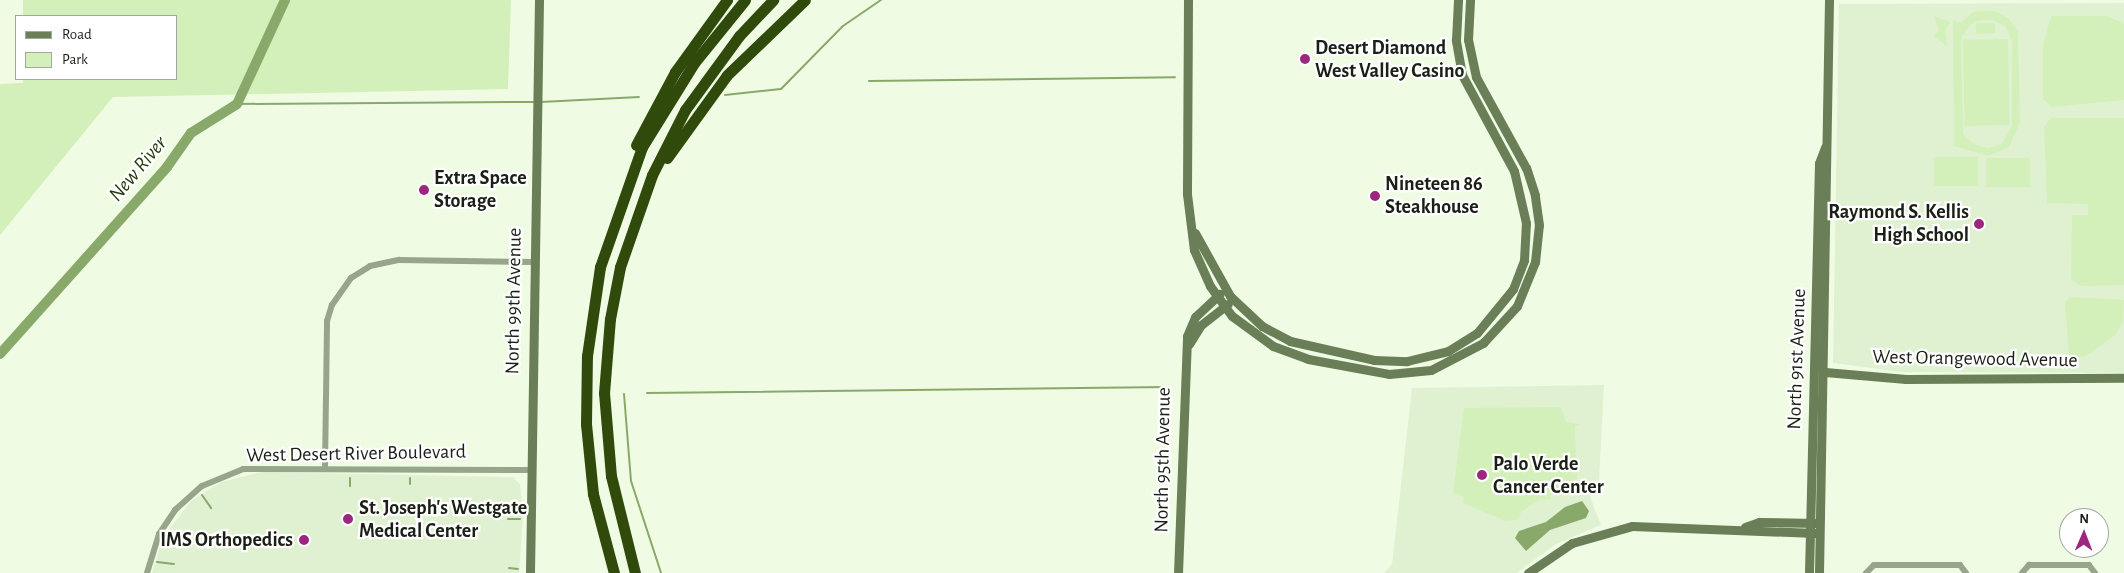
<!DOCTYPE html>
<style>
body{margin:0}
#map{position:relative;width:2124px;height:573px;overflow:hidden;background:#effce3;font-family:"Alegreya Sans",sans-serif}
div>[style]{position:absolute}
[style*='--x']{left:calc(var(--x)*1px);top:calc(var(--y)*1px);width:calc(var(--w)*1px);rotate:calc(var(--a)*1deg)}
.built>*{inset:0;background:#e0f1d1}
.green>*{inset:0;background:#d3efba;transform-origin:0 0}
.water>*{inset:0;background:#89a96b}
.stream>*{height:2px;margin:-1px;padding:0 1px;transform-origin:1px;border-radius:1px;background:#89a96b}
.river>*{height:10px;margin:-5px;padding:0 5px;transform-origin:5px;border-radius:5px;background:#89a96b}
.street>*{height:6px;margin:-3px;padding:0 3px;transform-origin:3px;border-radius:3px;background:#97a68b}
.secondary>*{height:9px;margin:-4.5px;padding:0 4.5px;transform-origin:4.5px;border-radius:4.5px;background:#6a7e57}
.highway>*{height:11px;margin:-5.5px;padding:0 5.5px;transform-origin:5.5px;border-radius:5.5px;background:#304a0c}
.dots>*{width:14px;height:14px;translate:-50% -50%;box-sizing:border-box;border:2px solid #fff;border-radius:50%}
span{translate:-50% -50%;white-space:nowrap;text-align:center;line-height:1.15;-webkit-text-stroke:4.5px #fff;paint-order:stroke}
.poi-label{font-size:20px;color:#1b2017;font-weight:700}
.left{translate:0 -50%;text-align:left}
.right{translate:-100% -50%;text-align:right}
.street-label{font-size:20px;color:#1b2017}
.water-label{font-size:21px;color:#263b0e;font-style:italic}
.legend{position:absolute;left:15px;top:15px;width:162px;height:65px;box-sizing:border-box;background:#fff;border:1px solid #a4a6a2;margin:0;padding:6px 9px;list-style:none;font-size:15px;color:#1b2017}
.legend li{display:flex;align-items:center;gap:10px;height:25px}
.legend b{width:25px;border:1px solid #a4a6a2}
.north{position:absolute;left:2059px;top:508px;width:50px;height:50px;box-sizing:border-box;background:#fff;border:1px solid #a4a6a2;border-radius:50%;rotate:1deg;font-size:14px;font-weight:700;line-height:20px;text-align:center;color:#1b2017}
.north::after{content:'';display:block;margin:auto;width:18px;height:22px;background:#9d267f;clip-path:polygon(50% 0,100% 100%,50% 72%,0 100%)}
</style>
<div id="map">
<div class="built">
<div style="clip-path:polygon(2124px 3px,2124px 373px,1901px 372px,1833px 363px,1839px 4px)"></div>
<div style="clip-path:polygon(1604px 385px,1599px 481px,1597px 490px,1589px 494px,1601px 525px,1556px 544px,1517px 573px,1384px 573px,1392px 564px,1412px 388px)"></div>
<div style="clip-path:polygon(261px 472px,513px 477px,520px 484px,523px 515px,519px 573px,152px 573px,163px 537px,191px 501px,221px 482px)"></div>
</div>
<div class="green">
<div style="clip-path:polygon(23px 0,511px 0,508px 89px,113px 97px,0 235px,0 84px,23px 83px,23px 79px,176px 79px,176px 16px,23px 16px)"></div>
<div style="clip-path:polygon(evenodd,1994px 11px,2009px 19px,2018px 32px,2020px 122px,2009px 147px,1988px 156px,1954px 146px,1953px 21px,1961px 23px,1973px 12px,1994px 11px,1990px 19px,2005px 26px,2012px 41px,2012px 126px,2002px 144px,1988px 148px,1975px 145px,1963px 134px,1961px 43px,1962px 35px,1995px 33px,1995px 23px,1976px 23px,1976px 34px,1963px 34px,1975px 21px,1990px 19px)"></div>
<div style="clip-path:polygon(1934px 16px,1950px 22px,1945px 30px,1947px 46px,1933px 36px,1939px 30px)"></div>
<div style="clip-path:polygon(2051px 16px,2107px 16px,2124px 24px,2124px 100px,2052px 107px,2043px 99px,2043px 46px)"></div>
<div style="left:2008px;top:39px;width:86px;height:45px;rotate:89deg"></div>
<div style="clip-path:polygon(2051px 118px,2124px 118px,2124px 285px,2080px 286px,2071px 279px,2072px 215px,2088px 215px,2088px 204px,2047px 203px,2044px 127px)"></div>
<div style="left:1934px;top:157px;width:44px;height:29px"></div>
<div style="left:1986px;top:158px;width:44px;height:29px"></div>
<div style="clip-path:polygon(2070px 297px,2124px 300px,2123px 321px,2115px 335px,2086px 356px,2069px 357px,2065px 302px)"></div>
<div style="clip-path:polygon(1561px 407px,1566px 422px,1579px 424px,1575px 427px,1577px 488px,1556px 492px,1550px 495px,1551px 499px,1539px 500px,1521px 512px,1519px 519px,1506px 521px,1463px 503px,1464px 497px,1453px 493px,1464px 408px)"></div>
</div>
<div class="water">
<div style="clip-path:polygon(1582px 501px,1589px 511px,1586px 518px,1550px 530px,1526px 551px,1515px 538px,1519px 531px,1546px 522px,1565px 507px)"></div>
</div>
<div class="stream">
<div style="--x:869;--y:81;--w:306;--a:-0.7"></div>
<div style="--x:725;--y:95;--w:56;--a:-6.1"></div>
<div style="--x:781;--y:89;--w:88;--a:-45.5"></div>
<div style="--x:843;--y:26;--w:46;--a:-34.4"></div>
<div style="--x:541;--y:102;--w:98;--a:-2.9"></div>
<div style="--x:237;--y:104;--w:297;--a:-0.4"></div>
<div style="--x:647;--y:393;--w:520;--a:-0.66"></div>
<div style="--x:624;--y:394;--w:87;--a:85.4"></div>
<div style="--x:631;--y:481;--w:97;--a:71.9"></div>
<div style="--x:410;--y:484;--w:6;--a:-90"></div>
<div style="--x:350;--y:486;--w:8;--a:-90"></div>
<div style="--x:202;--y:495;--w:16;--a:55"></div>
<div style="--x:508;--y:519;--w:12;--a:0"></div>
<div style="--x:157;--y:562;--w:17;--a:7"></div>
<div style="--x:509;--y:568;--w:9;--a:6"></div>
</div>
<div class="river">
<div style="--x:0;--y:354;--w:251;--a:-48.2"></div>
<div style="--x:167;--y:167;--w:42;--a:-54.8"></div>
<div style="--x:191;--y:133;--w:54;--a:-32.2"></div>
<div style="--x:237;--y:104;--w:115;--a:-65.2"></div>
</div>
<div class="street">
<div style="--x:325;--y:468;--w:147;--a:-89.2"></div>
<div style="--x:327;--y:321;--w:17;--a:-73"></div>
<div style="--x:332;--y:305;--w:33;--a:-55"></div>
<div style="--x:351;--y:278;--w:22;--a:-32"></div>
<div style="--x:370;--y:266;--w:30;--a:-12"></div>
<div style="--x:399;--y:260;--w:133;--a:0.9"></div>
<div style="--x:147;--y:573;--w:41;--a:-72.9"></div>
<div style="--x:159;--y:534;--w:29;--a:-56"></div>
<div style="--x:175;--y:510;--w:36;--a:-42"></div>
<div style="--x:202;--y:486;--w:44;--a:-22.5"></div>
<div style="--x:243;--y:469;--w:287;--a:0.2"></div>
<div style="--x:1866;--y:573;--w:11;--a:-45"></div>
<div style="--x:1874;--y:565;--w:86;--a:0"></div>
<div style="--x:1960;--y:565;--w:10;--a:53"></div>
<div style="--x:2022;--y:573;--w:11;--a:-49"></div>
<div style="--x:2029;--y:565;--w:60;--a:0"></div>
<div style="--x:2089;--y:565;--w:10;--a:53"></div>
</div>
<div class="secondary">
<div style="--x:1188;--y:0;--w:194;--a:90.3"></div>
<div style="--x:1187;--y:194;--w:56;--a:82.9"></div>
<div style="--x:1194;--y:250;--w:39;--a:66"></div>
<div style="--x:1210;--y:286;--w:37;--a:54"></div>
<div style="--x:1232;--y:316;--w:51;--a:36.2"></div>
<div style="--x:1273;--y:346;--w:37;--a:20"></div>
<div style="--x:1308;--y:359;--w:82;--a:10.5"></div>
<div style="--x:1389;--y:374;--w:42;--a:-5.4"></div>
<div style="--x:1431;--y:370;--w:59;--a:-27.4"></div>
<div style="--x:1483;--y:343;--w:50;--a:-47.4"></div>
<div style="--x:1517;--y:306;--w:48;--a:-67.8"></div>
<div style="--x:1535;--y:262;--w:37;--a:-84"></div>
<div style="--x:1539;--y:225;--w:30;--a:-98"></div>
<div style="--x:1535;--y:195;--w:28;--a:-108"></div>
<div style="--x:1526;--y:168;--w:104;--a:-118.8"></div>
<div style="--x:1476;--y:77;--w:38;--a:-102"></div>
<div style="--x:1468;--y:40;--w:40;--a:-87.1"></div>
<div style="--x:1195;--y:233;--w:72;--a:60.9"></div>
<div style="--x:1230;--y:296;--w:44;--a:43.2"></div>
<div style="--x:1262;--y:326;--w:32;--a:28"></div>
<div style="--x:1290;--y:341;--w:86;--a:12.7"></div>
<div style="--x:1374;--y:360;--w:33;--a:2"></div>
<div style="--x:1407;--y:361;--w:42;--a:-13.7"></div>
<div style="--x:1448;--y:351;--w:34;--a:-32"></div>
<div style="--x:1477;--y:333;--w:57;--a:-50.7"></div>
<div style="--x:1513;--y:289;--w:31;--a:-69"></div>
<div style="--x:1524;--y:260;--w:37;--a:-87"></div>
<div style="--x:1526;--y:223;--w:53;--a:-103"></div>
<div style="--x:1514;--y:171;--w:109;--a:-118.4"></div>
<div style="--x:1462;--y:75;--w:36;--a:-100"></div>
<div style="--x:1456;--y:40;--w:40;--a:-87.1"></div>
<div style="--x:1189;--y:344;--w:22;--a:-58"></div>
<div style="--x:1201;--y:325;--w:34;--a:-38"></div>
<div style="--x:1825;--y:372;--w:81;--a:4.9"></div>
<div style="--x:1906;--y:379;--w:218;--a:-0.3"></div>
<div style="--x:1745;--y:527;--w:15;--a:-20"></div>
<div style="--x:1759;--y:522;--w:57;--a:1"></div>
<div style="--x:530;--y:573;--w:573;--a:-89.1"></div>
<div style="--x:1178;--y:573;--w:237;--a:-87.8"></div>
<div style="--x:1187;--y:336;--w:21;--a:-67"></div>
<div style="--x:1195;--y:317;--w:34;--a:-43"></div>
<div style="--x:1528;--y:573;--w:53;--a:-34.3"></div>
<div style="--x:1572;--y:543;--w:62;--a:-15.8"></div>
<div style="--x:1632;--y:526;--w:183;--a:2.2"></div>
<div style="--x:1809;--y:573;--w:410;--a:-88.6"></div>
<div style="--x:1819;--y:163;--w:17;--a:-69"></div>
<div style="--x:1819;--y:573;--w:573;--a:-89"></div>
</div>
<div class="highway">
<div style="--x:636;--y:145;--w:83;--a:-61.9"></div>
<div style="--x:675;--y:72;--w:89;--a:-54.2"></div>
<div style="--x:667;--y:158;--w:102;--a:-54.1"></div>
<div style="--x:727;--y:75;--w:108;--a:-43.9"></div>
<div style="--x:614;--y:573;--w:82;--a:-104.9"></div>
<div style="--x:593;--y:494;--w:70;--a:-95.7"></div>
<div style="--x:586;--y:424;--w:68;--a:-89.2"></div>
<div style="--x:587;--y:356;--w:90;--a:-81.7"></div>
<div style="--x:600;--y:267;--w:127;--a:-70.7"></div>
<div style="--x:642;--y:147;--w:99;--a:-58.2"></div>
<div style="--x:694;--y:63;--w:81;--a:-51"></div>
<div style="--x:635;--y:573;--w:100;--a:-103.9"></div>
<div style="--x:611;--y:476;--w:83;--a:-94.8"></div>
<div style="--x:604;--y:393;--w:74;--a:-85.4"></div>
<div style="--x:610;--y:319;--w:53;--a:-79.1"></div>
<div style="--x:620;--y:267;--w:97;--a:-70.8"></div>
<div style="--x:652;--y:175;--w:73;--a:-63.1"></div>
<div style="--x:685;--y:110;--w:92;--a:-53.9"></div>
<div style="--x:739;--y:36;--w:50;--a:-46.6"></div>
</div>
<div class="dots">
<div style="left:1305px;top:59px;background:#9d267f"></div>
<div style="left:424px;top:190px;background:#9d267f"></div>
<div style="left:1375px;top:196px;background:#9d267f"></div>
<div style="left:1979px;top:224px;background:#9d267f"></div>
<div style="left:1482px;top:475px;background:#9d267f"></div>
<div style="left:348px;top:519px;background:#9d267f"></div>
<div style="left:304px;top:540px;background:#9d267f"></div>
</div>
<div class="poi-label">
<span class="left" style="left:1315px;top:60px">Desert Diamond<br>West Valley Casino</span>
<span class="left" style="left:434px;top:190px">Extra Space<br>Storage</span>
<span class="left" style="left:1385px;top:196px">Nineteen 86<br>Steakhouse</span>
<span class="right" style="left:1969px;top:224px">Raymond S. Kellis<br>High School</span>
<span class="left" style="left:1493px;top:476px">Palo Verde<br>Cancer Center</span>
<span class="left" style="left:359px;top:520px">St. Joseph's Westgate<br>Medical Center</span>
<span class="right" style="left:293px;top:540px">IMS Orthopedics</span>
</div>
<div class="street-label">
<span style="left:514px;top:301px;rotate:-89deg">North 99th Avenue</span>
<span style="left:1797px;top:359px;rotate:-88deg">North 91st Avenue</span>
<span style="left:1975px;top:359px;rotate:1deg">West Orangewood Avenue</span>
<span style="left:356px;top:454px;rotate:-1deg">West Desert River Boulevard</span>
<span style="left:1163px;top:460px;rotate:-89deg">North 95th Avenue</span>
</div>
<div class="water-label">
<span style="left:138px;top:169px;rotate:-50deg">New River</span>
</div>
<ul class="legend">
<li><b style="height:6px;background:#6a7e57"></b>Road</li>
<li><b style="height:14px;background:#d3efba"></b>Park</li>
</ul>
<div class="north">N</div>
</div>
